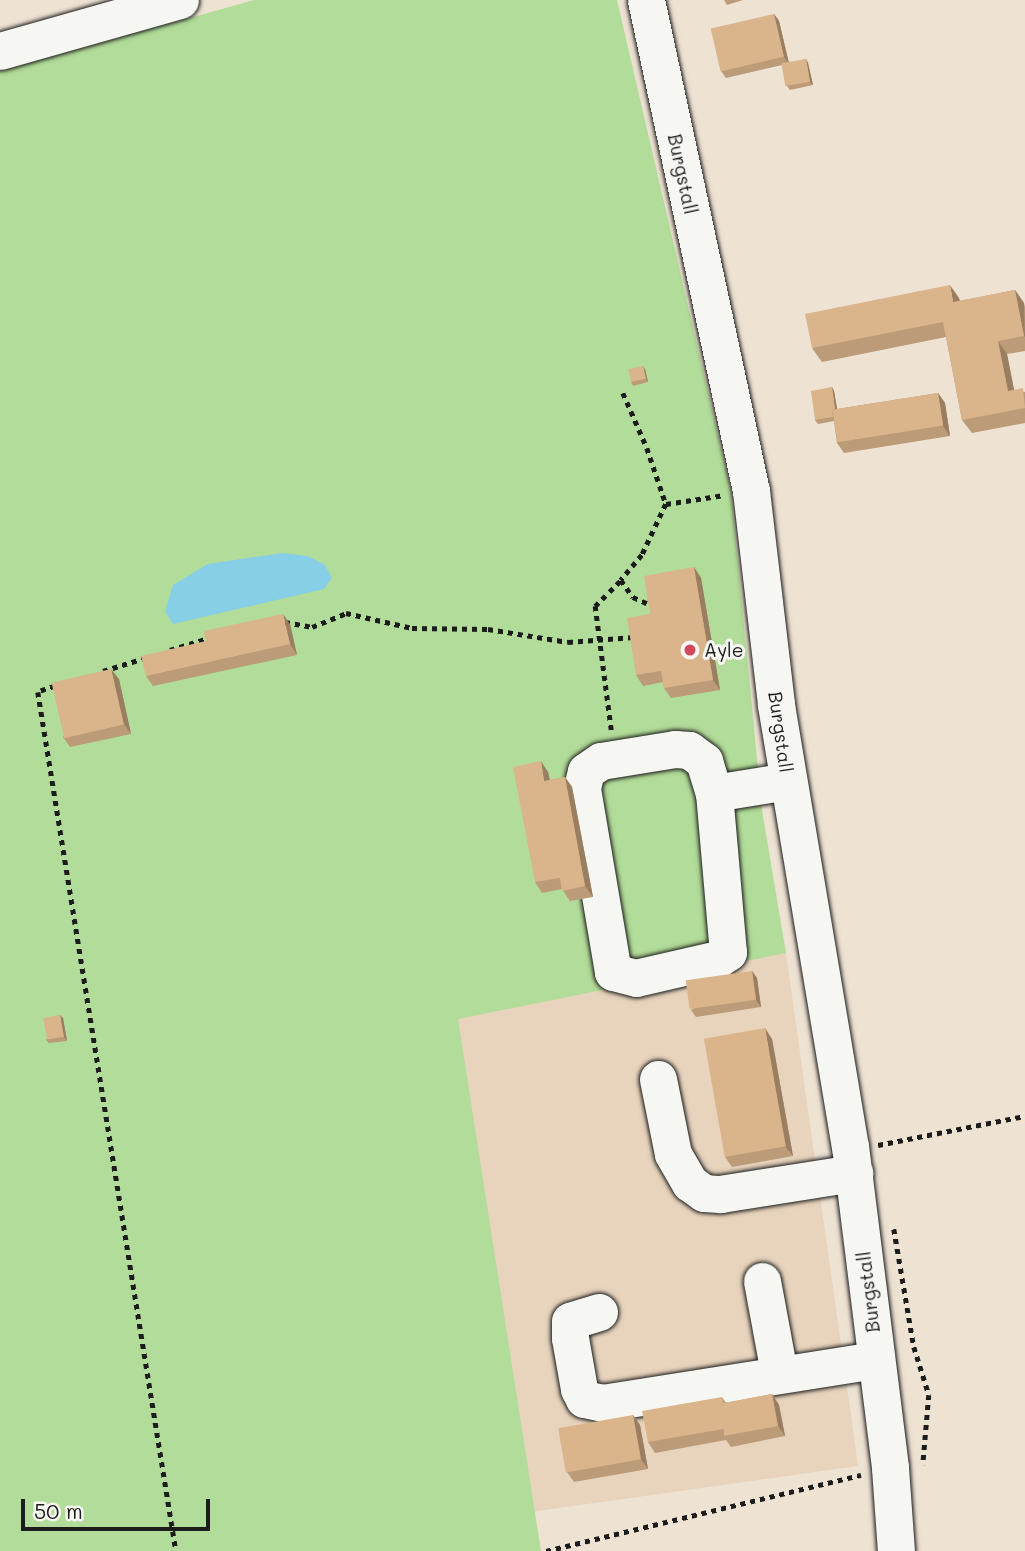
<!DOCTYPE html>
<style>
body{margin:0}
#map{position:relative;width:1025px;height:1551px;overflow:hidden;background:#eee2d3;font-family:Mali,sans-serif}
div>[style]{position:absolute}
[style*='--x']{left:calc(var(--x)*1px);top:calc(var(--y)*1px);width:calc(var(--w)*1px);rotate:calc(var(--a)*1deg)}
.built>*{inset:0;background:#e8d4bd;transform-origin:0 0}
.green>*{inset:0;background:#b2dc99}
.water>*{inset:0;background:#86cfe7}
.path>*{height:4.5px;margin-top:-2.25px;transform-origin:0;background:repeating-linear-gradient(90deg,#1c1c1c 0 5px,transparent 0 10px)}
.roads{filter:drop-shadow(0 0 2px #1c1c1c) drop-shadow(0 0 2px #1c1c1c)}
.minor>*{height:37px;margin:-18.5px;padding:0 18.5px;transform-origin:18.5px;border-radius:18.5px;background:#f6f6f2}
.wall>*{inset:0;background:#bb9b78}
.shaded-wall>*{inset:0;background:#997e61}
.building>*{inset:0;background:#dab48b;transform-origin:0 0}
.dots>*{width:19px;height:19px;translate:-50% -50%;box-sizing:border-box;border:4px solid #f6f6f2;border-radius:50%}
span{translate:-50% -50%;white-space:nowrap;text-align:center;line-height:1.15;-webkit-text-stroke:6px #f6f6f2;paint-order:stroke}
.street-label{font-size:19px;color:#1c1c1c}
.poi-label{font-size:19px;color:#1c1c1c}
.left{translate:0 -50%;text-align:left}
.scale{position:absolute;left:21px;top:1499px;width:189px;height:32px;box-sizing:border-box;border:4px solid #1c1c1c;border-top:0;padding-left:9px;font-size:21px;line-height:24px;white-space:nowrap;color:#1c1c1c;-webkit-text-stroke:5px #f6f6f2;paint-order:stroke}
</style>
<div id="map">
<div class="built">
<div style="left:786px;top:953px;width:518px;height:336px;rotate:82deg"></div>
</div>
<div class="green">
<div style="clip-path:polygon(254px 0,617px 0,731px 491px,762px 810px,786px 953px,458px 1019px,541px 1551px,0 1551px,0 59px,197px 16px)"></div>
</div>
<div class="water">
<div style="clip-path:polygon(282px 553px,308px 556px,325px 565px,332px 578px,324px 589px,173px 624px,165px 611px,173px 585px,208px 564px)"></div>
</div>
<div class="path">
<div style="--x:623;--y:393;--w:60;--a:66.4"></div>
<div style="--x:647;--y:448;--w:59;--a:71.3"></div>
<div style="--x:666;--y:504;--w:56;--a:115.2"></div>
<div style="--x:642;--y:555;--w:33;--a:130"></div>
<div style="--x:621;--y:580;--w:21;--a:55"></div>
<div style="--x:633;--y:597;--w:22;--a:24"></div>
<div style="--x:666;--y:504;--w:59;--a:-8.8"></div>
<div style="--x:285;--y:622;--w:27;--a:10"></div>
<div style="--x:312;--y:627;--w:37;--a:-22"></div>
<div style="--x:346;--y:613;--w:68;--a:12.8"></div>
<div style="--x:412;--y:628;--w:76;--a:0.8"></div>
<div style="--x:488;--y:629;--w:81;--a:9.2"></div>
<div style="--x:568;--y:642;--w:66;--a:-4.3"></div>
<div style="--x:170;--y:650;--w:44;--a:-17.2"></div>
<div style="--x:103;--y:671;--w:44;--a:-17.2"></div>
<div style="--x:55;--y:686;--w:18;--a:161"></div>
<div style="--x:38;--y:692;--w:870;--a:80.87"></div>
<div style="--x:611;--y:730;--w:125;--a:-97.4"></div>
<div style="--x:595;--y:606;--w:37;--a:-45"></div>
<div style="--x:878;--y:1145;--w:150;--a:-11.2"></div>
<div style="--x:894;--y:1229;--w:120;--a:80.4"></div>
<div style="--x:914;--y:1347;--w:50;--a:72.6"></div>
<div style="--x:929;--y:1395;--w:70;--a:94.9"></div>
<div style="--x:546;--y:1551;--w:324;--a:-13.6"></div>
</div>
<div class="roads">
<div class="minor">
<div style="--x:646;--y:0;--w:502;--a:77.93"></div>
<div style="--x:751;--y:491;--w:215;--a:83.3"></div>
<div style="--x:776;--y:705;--w:447;--a:80.5"></div>
<div style="--x:850;--y:1146;--w:324;--a:82.9"></div>
<div style="--x:890;--y:1468;--w:83;--a:85.9"></div>
<div style="--x:0;--y:51;--w:187;--a:-15.8"></div>
<div style="--x:714;--y:793;--w:160;--a:85"></div>
<div style="--x:728;--y:952;--w:12;--a:145"></div>
<div style="--x:718;--y:959;--w:84;--a:167"></div>
<div style="--x:636;--y:978;--w:24;--a:-165"></div>
<div style="--x:613;--y:972;--w:187;--a:-99.6"></div>
<div style="--x:582;--y:788;--w:17;--a:-77"></div>
<div style="--x:586;--y:771;--w:18;--a:-34"></div>
<div style="--x:601;--y:761;--w:75;--a:-9.2"></div>
<div style="--x:675;--y:749;--w:14;--a:4"></div>
<div style="--x:689;--y:750;--w:19;--a:36"></div>
<div style="--x:704;--y:761;--w:34;--a:73"></div>
<div style="--x:714;--y:793;--w:75;--a:-9.2"></div>
<div style="--x:658;--y:1079;--w:76;--a:78.7"></div>
<div style="--x:673;--y:1154;--w:34;--a:60"></div>
<div style="--x:690;--y:1183;--w:17;--a:36"></div>
<div style="--x:704;--y:1193;--w:16;--a:4"></div>
<div style="--x:720;--y:1194;--w:136;--a:-8.9"></div>
<div style="--x:762;--y:1281;--w:94;--a:79.5"></div>
<div style="--x:599;--y:1312;--w:30;--a:163"></div>
<div style="--x:570;--y:1321;--w:17;--a:90"></div>
<div style="--x:570;--y:1338;--w:52;--a:80"></div>
<div style="--x:579;--y:1389;--w:11;--a:63"></div>
<div style="--x:584;--y:1399;--w:19;--a:12"></div>
<div style="--x:603;--y:1403;--w:276;--a:-9"></div>
</div>
</div>
<div class="wall">
<div style="clip-path:polygon(724px 0,743px 0,727px 5px)"></div>
<div style="clip-path:polygon(774px 14px,779px 21px,789px 63px,806px 59px,808px 63px,813px 85px,790px 90px,787px 86px,782px 65px,726px 78px,721px 71px)"></div>
<div style="clip-path:polygon(1015px 290px,1024px 303px,1025px 307px,1025px 351px,1007px 354px,1014px 390px,1025px 392px,1025px 423px,972px 433px,962px 420px,946px 337px,822px 362px,812px 348px,959px 298px,960px 301px)"></div>
<div style="clip-path:polygon(645px 369px,648px 382px,633px 386px,631px 382px)"></div>
<div style="clip-path:polygon(832px 387px,834px 391px,837px 409px,938px 393px,945px 403px,950px 436px,844px 453px,837px 443px,834px 421px,818px 424px,815px 420px)"></div>
<div style="clip-path:polygon(694px 567px,701px 578px,720px 690px,671px 698px,664px 688px,663px 682px,643px 686px,636px 675px)"></div>
<div style="clip-path:polygon(290px 624px,297px 655px,153px 686px,146px 676px)"></div>
<div style="clip-path:polygon(119px 679px,131px 734px,70px 747px,63px 737px)"></div>
<div style="clip-path:polygon(548px 772px,550px 780px,565px 777px,572px 787px,593px 897px,570px 901px,562px 889px,542px 893px,535px 882px)"></div>
<div style="clip-path:polygon(752px 971px,757px 978px,761px 1007px,696px 1017px,691px 1010px)"></div>
<div style="clip-path:polygon(63px 1018px,67px 1041px,49px 1043px,46px 1040px)"></div>
<div style="clip-path:polygon(772px 1039px,793px 1156px,732px 1167px,725px 1157px)"></div>
<div style="clip-path:polygon(772px 1394px,779px 1405px,785px 1436px,731px 1447px,726px 1440px,655px 1453px,648px 1442px,722px 1397px,726px 1403px)"></div>
<div style="clip-path:polygon(633px 1415px,640px 1425px,648px 1469px,574px 1482px,567px 1472px)"></div>
</div>
<div class="shaded-wall">
<div style="clip-path:polygon(774px 14px,779px 21px,789px 64px,784px 57px)"></div>
<div style="clip-path:polygon(806px 59px,808px 63px,813px 85px,810px 82px)"></div>
<div style="clip-path:polygon(950px 285px,959px 298px,963px 316px,953px 302px)"></div>
<div style="clip-path:polygon(1015px 290px,1024px 303px,1025px 337px,1024px 336px)"></div>
<div style="clip-path:polygon(998px 341px,1007px 354px,1017px 405px,1008px 391px)"></div>
<div style="clip-path:polygon(643px 366px,645px 369px,648px 382px,646px 379px)"></div>
<div style="clip-path:polygon(832px 387px,834px 391px,839px 420px,836px 417px)"></div>
<div style="clip-path:polygon(938px 393px,945px 403px,950px 436px,943px 426px)"></div>
<div style="clip-path:polygon(694px 567px,701px 578px,720px 690px,713px 680px)"></div>
<div style="clip-path:polygon(283px 614px,290px 624px,297px 655px,290px 644px)"></div>
<div style="clip-path:polygon(111px 669px,119px 679px,131px 734px,124px 724px)"></div>
<div style="clip-path:polygon(541px 761px,548px 772px,552px 791px,544px 781px)"></div>
<div style="clip-path:polygon(565px 777px,572px 787px,593px 897px,585px 886px)"></div>
<div style="clip-path:polygon(752px 971px,757px 978px,761px 1007px,756px 1000px)"></div>
<div style="clip-path:polygon(60px 1015px,63px 1018px,67px 1041px,64px 1037px)"></div>
<div style="clip-path:polygon(765px 1028px,772px 1039px,793px 1156px,785px 1146px)"></div>
<div style="clip-path:polygon(772px 1394px,779px 1405px,785px 1436px,778px 1426px)"></div>
<div style="clip-path:polygon(633px 1415px,640px 1425px,648px 1469px,641px 1459px)"></div>
</div>
<div class="building">
<div style="left:774px;top:14px;width:44px;height:65px;rotate:77deg"></div>
<div style="left:806px;top:59px;width:23px;height:25px;rotate:80deg"></div>
<div style="clip-path:polygon(950px 285px,953px 302px,1015px 290px,1024px 336px,998px 341px,1008px 391px,1023px 388px,1025px 408px,962px 420px,943px 322px,812px 348px,805px 314px)"></div>
<div style="left:643px;top:366px;width:13px;height:15px;rotate:77deg"></div>
<div style="clip-path:polygon(832px 387px,835px 409px,832px 410px,833px 417px,815px 420px,811px 391px)"></div>
<div style="left:938px;top:393px;width:33px;height:107px;rotate:81deg"></div>
<div style="clip-path:polygon(694px 567px,713px 680px,664px 688px,661px 671px,636px 675px,627px 618px,650px 614px,644px 576px)"></div>
<div style="clip-path:polygon(283px 614px,290px 644px,146px 676px,141px 656px,206px 641px,204px 631px)"></div>
<div style="left:111px;top:669px;width:57px;height:61px;rotate:77deg"></div>
<div style="clip-path:polygon(541px 761px,544px 781px,565px 777px,585px 886px,562px 891px,560px 878px,535px 882px,513px 767px)"></div>
<div style="left:752px;top:971px;width:29px;height:67px;rotate:82deg"></div>
<div style="left:60px;top:1015px;width:22px;height:17px;rotate:80deg"></div>
<div style="left:765px;top:1028px;width:120px;height:62px;rotate:80deg"></div>
<div style="clip-path:polygon(772px 1394px,778px 1426px,724px 1436px,724px 1429px,648px 1442px,642px 1411px,722px 1397px,723px 1403px)"></div>
<div style="left:633px;top:1415px;width:45px;height:76px;rotate:80deg"></div>
</div>
<div class="dots">
<div style="left:690px;top:650px;background:#d1495b"></div>
</div>
<div class="street-label">
<span style="left:683px;top:174px;rotate:78deg">Burgstall</span>
<span style="left:781px;top:732px;rotate:82deg">Burgstall</span>
<span style="left:868px;top:1292px;rotate:-97deg">Burgstall</span>
</div>
<div class="poi-label">
<span class="left" style="left:704px;top:650px">Ayle</span>
</div>
<div class="scale">50 m</div>
</div>
